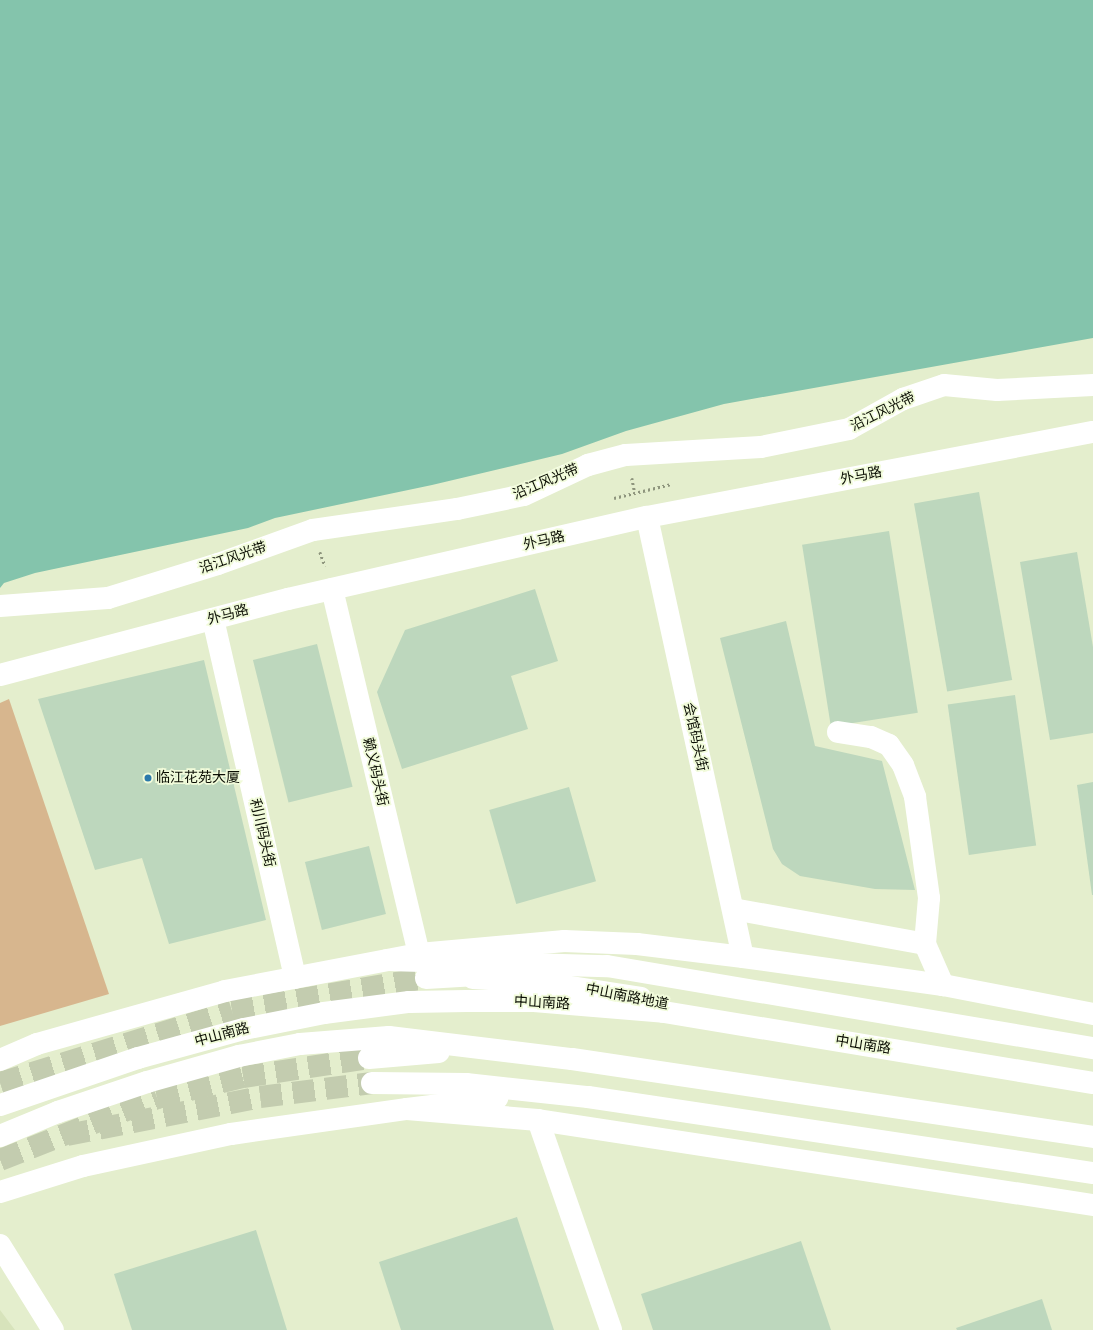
<!DOCTYPE html>
<meta charset="utf-8">
<style>
body{margin:0}
#map{position:relative;width:1093px;height:1330px;overflow:hidden;background:#e4eecd;font-family:"Source Sans 3","Noto Sans SC",sans-serif}
div>[style]{position:absolute}
[style*='--x']{left:calc(var(--x)*1px);top:calc(var(--y)*1px);width:calc(var(--w)*1px);rotate:calc(var(--a)*1deg)}
.built>*{inset:0;background:#d7e3bb}
.green>*{inset:0;background:#d7b68e}
.water>*{inset:0;background:#84c4ac}
.building>*{inset:0;background:#bdd7bd;transform-origin:0 0}
.major-tunnel>*{height:22px;margin-top:-11px;transform-origin:0;background:repeating-linear-gradient(90deg,#c3ccaf 0 22px,transparent 0 33px)}
.highway-tunnel>*{height:22px;margin-top:-11px;transform-origin:0;background:repeating-linear-gradient(90deg,#c3ccaf 0 22px,transparent 0 33px)}
.path>*{height:2.5px;margin-top:-1.25px;transform-origin:0;background:repeating-linear-gradient(90deg,#8e957d 0 2px,transparent 0 5px)}
.minor>*{height:22px;margin:-11px;padding:0 11px;transform-origin:11px;border-radius:11px;background:#fff}
.major>*{height:22px;margin:-11px;padding:0 11px;transform-origin:11px;border-radius:11px;background:#fff}
.highway>*{height:22px;margin:-11px;padding:0 11px;transform-origin:11px;border-radius:11px;background:#fff}
.dots>*{width:11px;height:11px;translate:-50% -50%;box-sizing:border-box;border:2px solid #f1fbda;border-radius:50%}
span{translate:-50% -50%;white-space:nowrap;text-align:center;line-height:1.15;-webkit-text-stroke:3.5px #f1fbda;paint-order:stroke}
.street-label{font-size:14px;color:#0b0e04}
.poi-label{font-size:14px;color:#0b0e04}
.left{translate:0 -50%;text-align:left}
</style>
<div id="map">
<div class="built">
<div style="clip-path:polygon(0 1310px,15px 1330px,0 1330px)"></div>
</div>
<div class="green">
<div style="clip-path:polygon(9px 699px,109px 994px,0 1026px,0 703px)"></div>
</div>
<div class="water">
<div style="clip-path:polygon(0 0,1093px 0,1093px 338px,724px 404px,626px 431px,562px 454px,432px 485px,275px 518px,248px 528px,35px 573px,4px 583px,0 588px)"></div>
</div>
<div class="building">
<div style="left:979px;top:492px;width:191px;height:66px;rotate:80deg"></div>
<div style="left:889px;top:531px;width:184px;height:88px;rotate:81deg"></div>
<div style="clip-path:polygon(1077px 552px,1093px 647px,1093px 733px,1050px 740px,1020px 562px)"></div>
<div style="clip-path:polygon(535px 589px,558px 661px,511px 676px,528px 729px,402px 769px,377px 692px,405px 630px)"></div>
<div style="clip-path:polygon(786px 621px,815px 746px,882px 761px,915px 890px,875px 889px,800px 876px,782px 864px,773px 849px,720px 638px)"></div>
<div style="left:317px;top:644px;width:147px;height:66px;rotate:76deg"></div>
<div style="clip-path:polygon(204px 660px,266px 920px,169px 944px,142px 858px,95px 870px,38px 699px)"></div>
<div style="left:1015px;top:695px;width:152px;height:68px;rotate:82deg"></div>
<div style="clip-path:polygon(1093px 782px,1093px 895px,1092px 895px,1077px 785px)"></div>
<div style="left:569px;top:787px;width:98px;height:83px;rotate:74deg"></div>
<div style="left:369px;top:846px;width:70px;height:66px;rotate:76deg"></div>
<div style="clip-path:polygon(517px 1217px,554px 1330px,401px 1330px,379px 1262px)"></div>
<div style="clip-path:polygon(256px 1230px,287px 1330px,132px 1330px,114px 1274px)"></div>
<div style="clip-path:polygon(801px 1241px,831px 1330px,653px 1330px,641px 1294px)"></div>
<div style="clip-path:polygon(1042px 1299px,1052px 1330px,957px 1330px,956px 1328px)"></div>
</div>
<div class="major-tunnel">
<div style="--x:0;--y:1083;--w:243;--a:-17.2"></div>
<div style="--x:232;--y:1011;--w:197;--a:-9.7"></div>
<div style="--x:0;--y:1160;--w:169;--a:-21.5"></div>
<div style="--x:157;--y:1098;--w:89;--a:-13.7"></div>
<div style="--x:243;--y:1077;--w:127;--a:-8.6"></div>
</div>
<div class="highway-tunnel">
<div style="--x:67;--y:1135;--w:197;--a:-11.1"></div>
<div style="--x:260;--y:1097;--w:113;--a:-7.1"></div>
</div>
<div class="path">
<div style="--x:632;--y:478;--w:15;--a:79"></div>
<div style="--x:614;--y:498;--w:59;--a:-13.8"></div>
<div style="--x:320;--y:552;--w:15;--a:70"></div>
</div>
<div class="minor">
<div style="--x:647;--y:517;--w:450;--a:77.7"></div>
<div style="--x:332;--y:589;--w:375;--a:76.6"></div>
<div style="--x:0;--y:606;--w:108;--a:-4.2"></div>
<div style="--x:108;--y:598;--w:115;--a:-17.2"></div>
<div style="--x:218;--y:564;--w:101;--a:-19.7"></div>
<div style="--x:313;--y:530;--w:146;--a:-8.3"></div>
<div style="--x:457;--y:509;--w:68;--a:-11.8"></div>
<div style="--x:524;--y:495;--w:71;--a:-25.1"></div>
<div style="--x:588;--y:465;--w:39;--a:-15"></div>
<div style="--x:626;--y:455;--w:135;--a:-3.4"></div>
<div style="--x:761;--y:447;--w:90;--a:-11.6"></div>
<div style="--x:849;--y:429;--w:62;--a:-29.1"></div>
<div style="--x:903;--y:399;--w:43;--a:-18.9"></div>
<div style="--x:944;--y:385;--w:53;--a:5.4"></div>
<div style="--x:997;--y:390;--w:96;--a:-3"></div>
<div style="--x:213;--y:619;--w:368;--a:77.1"></div>
<div style="--x:0;--y:675;--w:298;--a:-14.8"></div>
<div style="--x:288;--y:599;--w:368;--a:-12.9"></div>
<div style="--x:647;--y:517;--w:454;--a:-10.8"></div>
<div style="--x:838;--y:732;--w:33;--a:9"></div>
<div style="--x:871;--y:737;--w:20;--a:24"></div>
<div style="--x:889;--y:745;--w:24;--a:55"></div>
<div style="--x:903;--y:765;--w:34;--a:69"></div>
<div style="--x:915;--y:797;--w:102;--a:82.1"></div>
<div style="--x:929;--y:898;--w:46;--a:95"></div>
<div style="--x:925;--y:944;--w:45;--a:66.3"></div>
<div style="--x:733;--y:909;--w:195;--a:10.3"></div>
<div style="--x:538;--y:1120;--w:222;--a:70.8"></div>
<div style="--x:0;--y:1245;--w:100;--a:58.1"></div>
</div>
<div class="major">
<div style="--x:473;--y:978;--w:66;--a:3.5"></div>
<div style="--x:539;--y:982;--w:103;--a:8.9"></div>
<div style="--x:369;--y:1058;--w:70;--a:-4.9"></div>
<div style="--x:0;--y:1060;--w:40;--a:-23.4"></div>
<div style="--x:37;--y:1044;--w:195;--a:-15.7"></div>
<div style="--x:225;--y:991;--w:197;--a:-10.8"></div>
<div style="--x:419;--y:954;--w:146;--a:-5.1"></div>
<div style="--x:564;--y:941;--w:73;--a:2.4"></div>
<div style="--x:637;--y:944;--w:107;--a:7"></div>
<div style="--x:743;--y:957;--w:202;--a:8"></div>
<div style="--x:943;--y:985;--w:153;--a:10.9"></div>
<div style="--x:0;--y:1105;--w:146;--a:-18.8"></div>
<div style="--x:138;--y:1058;--w:110;--a:-15.3"></div>
<div style="--x:244;--y:1029;--w:82;--a:-11.3"></div>
<div style="--x:324;--y:1013;--w:86;--a:-7.4"></div>
<div style="--x:409;--y:1002;--w:58;--a:-1"></div>
<div style="--x:467;--y:1001;--w:67;--a:0"></div>
<div style="--x:534;--y:1001;--w:130;--a:4.8"></div>
<div style="--x:664;--y:1012;--w:435;--a:9.4"></div>
<div style="--x:0;--y:1136;--w:63;--a:-22.5"></div>
<div style="--x:58;--y:1112;--w:94;--a:-18.6"></div>
<div style="--x:147;--y:1082;--w:96;--a:-15.8"></div>
<div style="--x:239;--y:1056;--w:62;--a:-11.1"></div>
<div style="--x:300;--y:1044;--w:89;--a:-4.5"></div>
<div style="--x:389;--y:1037;--w:184;--a:6.9"></div>
<div style="--x:572;--y:1059;--w:527;--a:8.51"></div>
<div style="--x:0;--y:1192;--w:87;--a:-17.4"></div>
<div style="--x:83;--y:1166;--w:151;--a:-12.2"></div>
<div style="--x:231;--y:1134;--w:178;--a:-8.1"></div>
<div style="--x:407;--y:1109;--w:131;--a:4.8"></div>
<div style="--x:538;--y:1120;--w:561;--a:8.71"></div>
</div>
<div class="highway">
<div style="--x:387;--y:960;--w:220;--a:1.6"></div>
<div style="--x:607;--y:966;--w:493;--a:9.6"></div>
<div style="--x:426;--y:978;--w:67;--a:-3.4"></div>
<div style="--x:372;--y:1083;--w:94;--a:0.6"></div>
<div style="--x:466;--y:1084;--w:123;--a:6.1"></div>
<div style="--x:588;--y:1097;--w:511;--a:8.56"></div>
<div style="--x:407;--y:1109;--w:91;--a:-7"></div>
</div>
<div class="dots">
<div style="left:148px;top:778px;background:#2b79ab"></div>
</div>
<div class="street-label">
<span style="left:883px;top:412px;rotate:-26deg">沿江风光带</span>
<span style="left:861px;top:476px;rotate:-11deg">外马路</span>
<span style="left:546px;top:482px;rotate:-23deg">沿江风光带</span>
<span style="left:544px;top:541px;rotate:-13deg">外马路</span>
<span style="left:233px;top:558px;rotate:-19deg">沿江风光带</span>
<span style="left:228px;top:615px;rotate:-15deg">外马路</span>
<span style="left:695px;top:737px;rotate:78deg">会馆码头街</span>
<span style="left:375px;top:772px;rotate:77deg">赖义码头街</span>
<span style="left:262px;top:833px;rotate:77deg">利川码头街</span>
<span style="left:627px;top:997px;rotate:11deg">中山南路地道</span>
<span style="left:542px;top:1003px;rotate:3deg">中山南路</span>
<span style="left:222px;top:1035px;rotate:-15deg">中山南路</span>
<span style="left:863px;top:1045px;rotate:9deg">中山南路</span>
</div>
<div class="poi-label">
<span class="left" style="left:156px;top:778px">临江花苑大厦</span>
</div>
</div>
